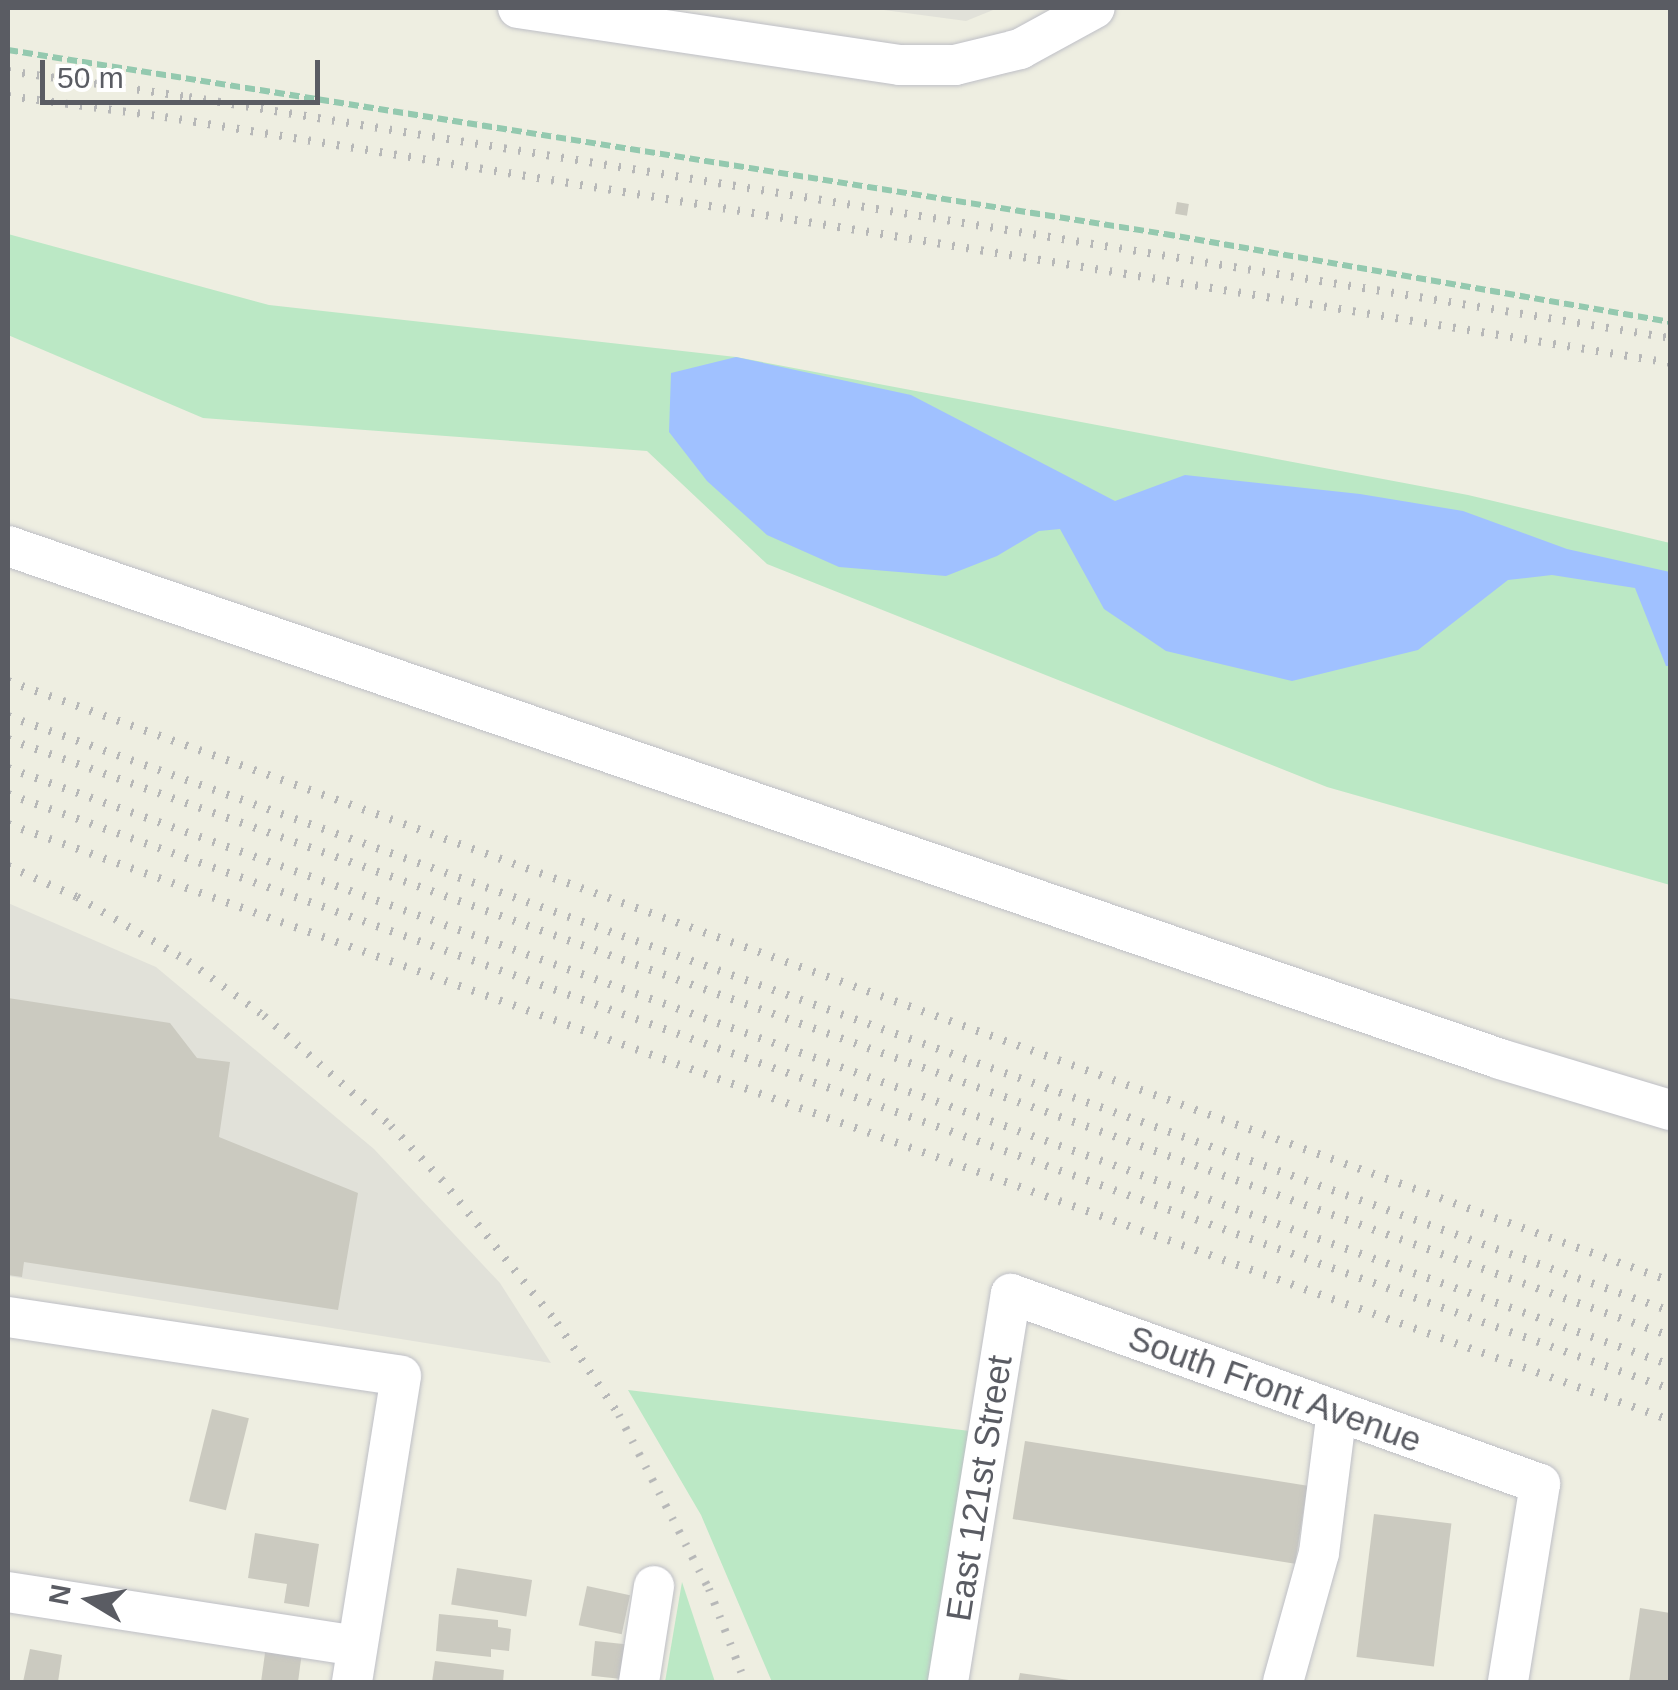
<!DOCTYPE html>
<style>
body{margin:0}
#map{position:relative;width:1678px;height:1690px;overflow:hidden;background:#eeeee1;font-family:Arial,sans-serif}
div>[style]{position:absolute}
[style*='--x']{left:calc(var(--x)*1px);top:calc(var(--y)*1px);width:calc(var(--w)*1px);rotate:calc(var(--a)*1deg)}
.industrial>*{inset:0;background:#e1e1d9}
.green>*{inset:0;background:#bbe8c5}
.water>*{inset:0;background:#a0c1ff}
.building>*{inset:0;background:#cbcac0;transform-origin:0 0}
.path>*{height:6px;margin-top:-3px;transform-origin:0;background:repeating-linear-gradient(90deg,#94c9af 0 10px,transparent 0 15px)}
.roads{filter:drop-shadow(0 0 2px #bebfc6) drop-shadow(0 0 2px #bebfc6)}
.minor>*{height:40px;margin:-20px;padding:0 20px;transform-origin:20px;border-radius:20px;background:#fff}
.rail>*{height:8px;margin-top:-4px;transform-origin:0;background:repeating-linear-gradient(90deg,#b7b8b8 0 2.5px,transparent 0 14.5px)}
span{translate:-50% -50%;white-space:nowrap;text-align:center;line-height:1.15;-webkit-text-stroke:10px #fff;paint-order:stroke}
.street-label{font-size:35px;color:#5a5c63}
.frame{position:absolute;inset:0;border:10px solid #5a5c63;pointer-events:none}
.north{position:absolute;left:40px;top:1550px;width:100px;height:100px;-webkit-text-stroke:8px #fff;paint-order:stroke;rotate:280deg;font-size:28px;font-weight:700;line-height:40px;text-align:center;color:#5a5c63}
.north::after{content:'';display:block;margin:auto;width:35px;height:45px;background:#5a5c63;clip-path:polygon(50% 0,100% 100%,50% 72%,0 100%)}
.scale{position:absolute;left:40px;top:60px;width:280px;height:45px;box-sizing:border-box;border:5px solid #5a5c63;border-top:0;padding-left:12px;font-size:30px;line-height:35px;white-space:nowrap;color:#5a5c63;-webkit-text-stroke:8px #fff;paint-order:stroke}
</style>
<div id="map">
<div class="industrial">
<div style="clip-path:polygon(869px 8px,998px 8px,966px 21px)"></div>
<div style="clip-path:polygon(8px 903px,156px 967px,374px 1149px,500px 1283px,551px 1363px,8px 1276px)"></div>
</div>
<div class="green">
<div style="clip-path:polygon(8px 234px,269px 305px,736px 357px,1468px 495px,1670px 543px,1670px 885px,1327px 787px,767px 564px,647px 451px,203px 418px,8px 335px)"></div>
<div style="clip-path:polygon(628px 1390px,970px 1431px,931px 1682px,772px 1682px,701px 1515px)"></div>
<div style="clip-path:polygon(682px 1582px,715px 1682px,665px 1682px)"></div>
</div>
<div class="water">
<div style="clip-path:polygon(736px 357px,911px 395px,1115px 501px,1185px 475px,1360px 494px,1463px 511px,1567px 549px,1670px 572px,1670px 666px,1666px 666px,1635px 588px,1552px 575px,1508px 580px,1418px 650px,1292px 681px,1166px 651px,1104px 609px,1060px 529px,1039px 531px,997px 556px,946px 576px,839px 567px,767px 535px,707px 481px,669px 432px,671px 373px)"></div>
</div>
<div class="building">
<div style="left:1177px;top:202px;width:12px;height:12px;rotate:9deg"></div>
<div style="clip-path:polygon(8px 998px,170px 1023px,197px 1058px,230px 1062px,219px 1137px,358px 1193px,338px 1310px,24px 1262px,22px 1277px,8px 1275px)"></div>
<div style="left:212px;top:1409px;width:38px;height:95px;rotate:14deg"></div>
<div style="left:1025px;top:1441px;width:286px;height:79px;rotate:9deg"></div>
<div style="left:1374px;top:1514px;width:78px;height:144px;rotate:7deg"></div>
<div style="clip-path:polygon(255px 1533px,319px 1544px,309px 1607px,284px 1603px,287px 1584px,248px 1578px)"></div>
<div style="left:457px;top:1568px;width:76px;height:37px;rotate:9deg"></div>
<div style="left:587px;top:1586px;width:44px;height:40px;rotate:12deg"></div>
<div style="clip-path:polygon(1640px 1608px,1670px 1613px,1670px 1682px,1629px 1682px)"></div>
<div style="clip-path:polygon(439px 1614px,498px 1620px,498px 1627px,511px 1629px,509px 1651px,491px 1649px,491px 1657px,436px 1651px)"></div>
<div style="left:595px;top:1641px;width:40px;height:35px;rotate:6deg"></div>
<div style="clip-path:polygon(266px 1646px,302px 1652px,298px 1682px,261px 1682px)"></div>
<div style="clip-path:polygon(30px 1649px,62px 1655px,58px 1682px,23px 1682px)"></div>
<div style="clip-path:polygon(435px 1661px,504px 1670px,503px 1682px,432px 1682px)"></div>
<div style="clip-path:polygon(1020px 1673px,1069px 1680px,1069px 1682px,1018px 1682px)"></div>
</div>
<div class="path">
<div style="--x:8;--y:50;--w:1172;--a:9.04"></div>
<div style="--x:1165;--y:234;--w:513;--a:9.88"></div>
</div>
<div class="roads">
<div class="minor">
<div style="--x:518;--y:8;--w:386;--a:8.5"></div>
<div style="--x:900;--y:65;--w:55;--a:0"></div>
<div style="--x:955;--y:65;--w:67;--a:-13.8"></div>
<div style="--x:1020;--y:49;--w:85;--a:-28.7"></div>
<div style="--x:8;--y:546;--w:1578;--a:18.97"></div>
<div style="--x:1500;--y:1059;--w:177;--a:16.7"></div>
<div style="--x:8;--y:1317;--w:397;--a:8.5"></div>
<div style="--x:401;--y:1376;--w:310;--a:99.1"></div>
<div style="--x:8;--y:1592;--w:353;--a:8.8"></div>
<div style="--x:639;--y:1682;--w:97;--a:-81.1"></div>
<div style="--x:948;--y:1682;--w:393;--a:-80.8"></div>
<div style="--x:1011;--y:1294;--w:562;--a:19.76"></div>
<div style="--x:1540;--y:1484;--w:201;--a:99.2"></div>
<div style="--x:1283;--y:1682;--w:134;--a:-74.4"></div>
<div style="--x:1319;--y:1553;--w:143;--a:-82.8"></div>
</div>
</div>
<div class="rail">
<div style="--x:8;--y:71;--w:183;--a:8.2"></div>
<div style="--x:189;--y:97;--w:1500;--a:9.24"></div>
<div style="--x:8;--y:96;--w:158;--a:7.6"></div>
<div style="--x:165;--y:117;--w:1525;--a:9.28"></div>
<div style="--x:8;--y:681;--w:1767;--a:19.85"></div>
<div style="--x:8;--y:716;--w:1765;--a:19.7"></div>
<div style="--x:8;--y:739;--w:1766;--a:19.76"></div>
<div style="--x:8;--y:768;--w:1766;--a:19.76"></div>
<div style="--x:8;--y:794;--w:1765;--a:19.7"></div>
<div style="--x:8;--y:824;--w:1766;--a:19.73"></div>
<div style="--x:8;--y:866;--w:76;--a:24.2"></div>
<div style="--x:77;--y:897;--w:128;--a:30"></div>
<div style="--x:188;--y:961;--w:94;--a:35.9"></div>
<div style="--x:264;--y:1016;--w:168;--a:40.9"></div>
<div style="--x:391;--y:1126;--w:73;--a:46.7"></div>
<div style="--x:441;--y:1179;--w:185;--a:51.1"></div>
<div style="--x:557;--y:1323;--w:111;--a:56"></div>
<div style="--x:619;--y:1415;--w:196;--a:62.7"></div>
<div style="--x:709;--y:1589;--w:100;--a:68.8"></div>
</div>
<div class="street-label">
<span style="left:1275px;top:1389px;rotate:20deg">South Front Avenue</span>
<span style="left:979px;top:1488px;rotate:-81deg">East 121st Street</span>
</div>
<div class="frame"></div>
<div class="north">N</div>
<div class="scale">50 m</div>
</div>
